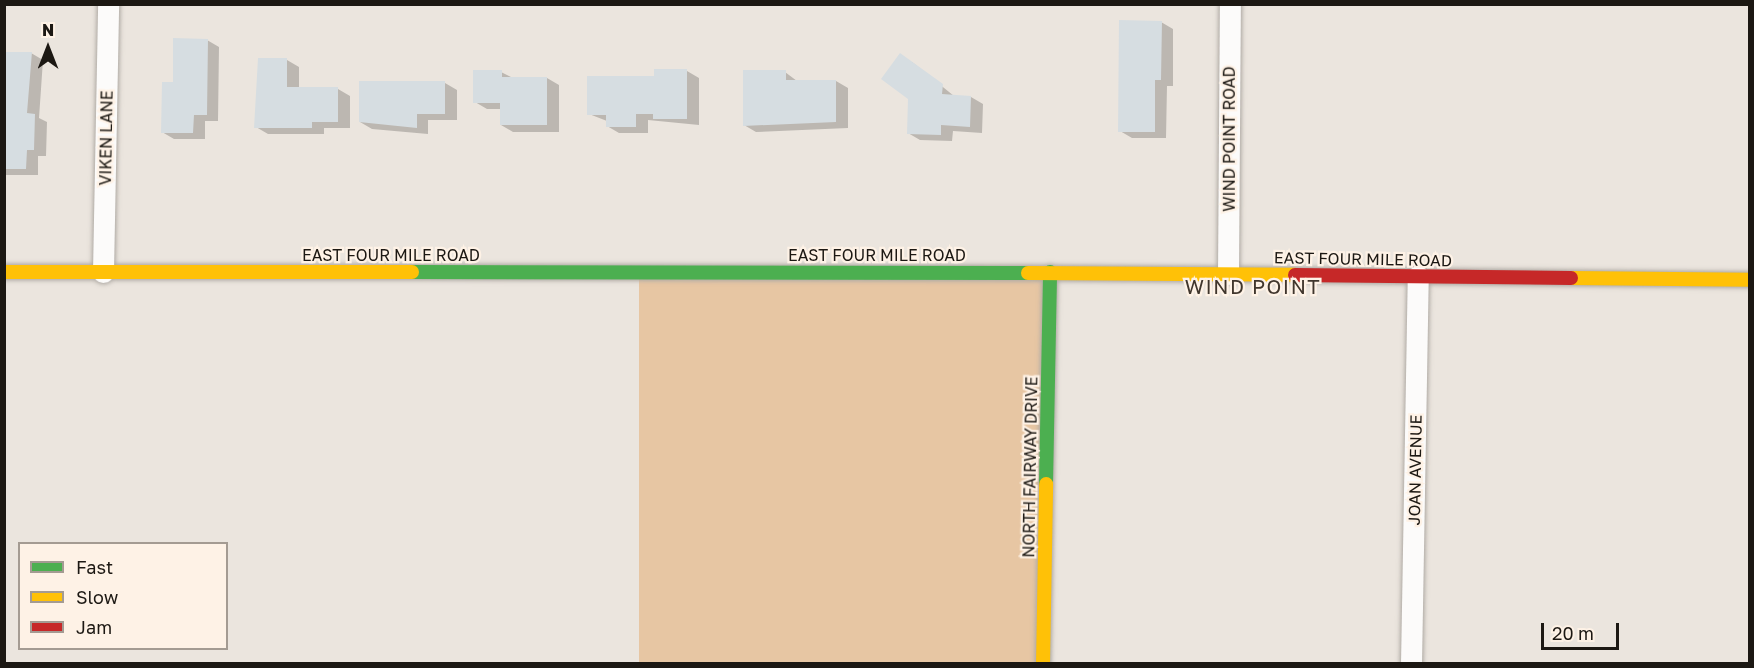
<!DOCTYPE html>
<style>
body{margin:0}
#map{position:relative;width:1754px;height:668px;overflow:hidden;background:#ebe5de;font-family:"Golos Text",sans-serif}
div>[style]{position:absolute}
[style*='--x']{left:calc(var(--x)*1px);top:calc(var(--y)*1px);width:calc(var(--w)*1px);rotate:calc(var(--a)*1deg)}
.green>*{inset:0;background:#e7c6a3;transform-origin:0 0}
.shadow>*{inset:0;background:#0003}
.building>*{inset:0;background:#d6dde1}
.roads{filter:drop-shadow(0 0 2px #b0aba5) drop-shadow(0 0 2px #b0aba5)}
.street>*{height:21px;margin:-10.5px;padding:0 10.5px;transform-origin:10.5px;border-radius:10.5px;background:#fcfbfa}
.fast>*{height:14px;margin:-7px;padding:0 7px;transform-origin:7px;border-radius:7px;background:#4caf50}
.slow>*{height:14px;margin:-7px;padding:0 7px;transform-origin:7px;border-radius:7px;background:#ffc107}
.jam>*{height:14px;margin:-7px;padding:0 7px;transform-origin:7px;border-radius:7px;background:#c62828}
span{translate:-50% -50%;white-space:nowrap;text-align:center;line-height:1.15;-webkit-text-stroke:4.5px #fef2e6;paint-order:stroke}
.street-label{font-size:16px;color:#1c1813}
.quarter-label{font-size:20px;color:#40362d;letter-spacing:1.5px}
.frame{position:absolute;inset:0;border:6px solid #1c1813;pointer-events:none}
.legend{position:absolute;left:18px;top:542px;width:210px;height:108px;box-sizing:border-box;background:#fef2e6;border:2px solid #a49b92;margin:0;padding:8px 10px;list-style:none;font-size:18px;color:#1c1813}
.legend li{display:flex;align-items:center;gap:12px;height:30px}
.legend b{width:30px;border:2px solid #a49b92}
.north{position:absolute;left:18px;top:18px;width:60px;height:60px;-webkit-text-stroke:4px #fef2e6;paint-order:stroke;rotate:0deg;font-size:16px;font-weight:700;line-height:24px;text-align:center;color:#1c1813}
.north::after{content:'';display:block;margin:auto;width:21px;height:27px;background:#1c1813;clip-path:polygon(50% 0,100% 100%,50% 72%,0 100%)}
.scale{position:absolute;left:1541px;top:623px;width:78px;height:27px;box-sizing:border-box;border:3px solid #1c1813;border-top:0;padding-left:8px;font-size:18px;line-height:21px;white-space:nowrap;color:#1c1813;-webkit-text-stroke:4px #fef2e6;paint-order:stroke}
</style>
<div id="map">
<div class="green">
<div style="left:639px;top:272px;width:411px;height:392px"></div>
</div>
<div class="shadow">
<div style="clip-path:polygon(1161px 22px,1173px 29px,1173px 86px,1167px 86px,1166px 138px,1132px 138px,1120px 131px)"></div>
<div style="clip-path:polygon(207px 40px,219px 47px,218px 121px,205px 121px,205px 139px,174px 139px,162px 132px,174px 83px)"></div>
<div style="clip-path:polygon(4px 53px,31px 53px,43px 60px,39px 118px,47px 122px,46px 156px,38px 156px,38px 175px,4px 175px)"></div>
<div style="clip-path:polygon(287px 60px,299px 67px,299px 89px,338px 89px,350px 96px,350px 128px,324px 128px,324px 134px,268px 134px,256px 127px)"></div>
<div style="clip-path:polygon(912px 62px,954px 96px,971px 97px,983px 104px,982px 133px,953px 131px,952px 141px,920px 140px,908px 133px)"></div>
<div style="clip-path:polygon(687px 71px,699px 78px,699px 125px,648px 120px,648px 133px,619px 133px,607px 126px,607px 121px,589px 114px,655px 78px)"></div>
<div style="clip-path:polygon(501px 72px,513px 78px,547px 78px,559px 85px,559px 132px,513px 132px,501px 125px,501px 109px,487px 109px,475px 102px)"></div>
<div style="clip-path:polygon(785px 72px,797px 81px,836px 81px,848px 88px,848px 128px,756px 132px,744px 125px)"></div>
<div style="clip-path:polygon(445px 83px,457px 90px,457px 120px,428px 120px,428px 134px,372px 129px,360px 122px)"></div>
</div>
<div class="building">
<div style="clip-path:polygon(1119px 20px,1162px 21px,1161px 80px,1155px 80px,1155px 132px,1118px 132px)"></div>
<div style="clip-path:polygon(173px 38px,208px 39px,207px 115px,194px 115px,193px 133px,161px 133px,162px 82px,173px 82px)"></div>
<div style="clip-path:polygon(4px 52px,32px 52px,27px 113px,35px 114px,34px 150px,27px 150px,26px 169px,4px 169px)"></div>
<div style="clip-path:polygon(900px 53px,943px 84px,942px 94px,971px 96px,970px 127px,941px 125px,941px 135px,907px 134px,908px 99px,881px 79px)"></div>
<div style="clip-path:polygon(258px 58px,287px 58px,287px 87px,338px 87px,338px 122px,312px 122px,312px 128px,254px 128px)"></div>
<div style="clip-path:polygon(654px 69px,687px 69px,687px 119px,653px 119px,653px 114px,636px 114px,636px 127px,606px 127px,606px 115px,587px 115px,587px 76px,654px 76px)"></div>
<div style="clip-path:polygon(473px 70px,502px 70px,502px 77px,547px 77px,547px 125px,500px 125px,500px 103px,473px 103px)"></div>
<div style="clip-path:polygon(743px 70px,786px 70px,786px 80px,836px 80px,836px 122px,743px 126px)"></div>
<div style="clip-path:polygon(359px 81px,445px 81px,445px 114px,417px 114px,417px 128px,359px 122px)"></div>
</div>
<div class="roads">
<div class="street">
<div style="--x:103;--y:272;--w:268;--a:-88.9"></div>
<div style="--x:1228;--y:274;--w:270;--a:-89.6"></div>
<div style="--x:1411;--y:664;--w:388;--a:-89"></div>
</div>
<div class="fast">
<div style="--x:412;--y:272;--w:616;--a:0.09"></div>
<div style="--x:1046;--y:484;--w:212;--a:-88.9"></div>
</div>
<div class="slow">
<div style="--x:4;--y:272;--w:408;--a:0"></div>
<div style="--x:1028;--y:273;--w:267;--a:0.4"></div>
<div style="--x:1571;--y:278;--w:179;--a:0.6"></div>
<div style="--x:1043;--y:664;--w:180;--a:-89"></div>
</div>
<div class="jam">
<div style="--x:1295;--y:275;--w:276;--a:0.6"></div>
</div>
</div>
<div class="street-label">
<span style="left:106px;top:138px;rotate:-89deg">VIKEN LANE</span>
<span style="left:1229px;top:139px;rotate:-90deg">WIND POINT ROAD</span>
<span style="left:391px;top:255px">EAST FOUR MILE ROAD</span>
<span style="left:877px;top:255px">EAST FOUR MILE ROAD</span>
<span style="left:1363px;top:259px;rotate:1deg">EAST FOUR MILE ROAD</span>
<span style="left:1030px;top:467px;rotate:-89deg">NORTH FAIRWAY DRIVE</span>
<span style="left:1415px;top:470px;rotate:-89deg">JOAN AVENUE</span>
</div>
<div class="quarter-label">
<span style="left:1253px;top:286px">WIND POINT</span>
</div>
<div class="frame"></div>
<ul class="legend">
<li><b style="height:8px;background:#4caf50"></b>Fast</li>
<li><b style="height:8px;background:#ffc107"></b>Slow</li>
<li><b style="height:8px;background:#c62828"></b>Jam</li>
</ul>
<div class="north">N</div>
<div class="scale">20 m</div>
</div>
